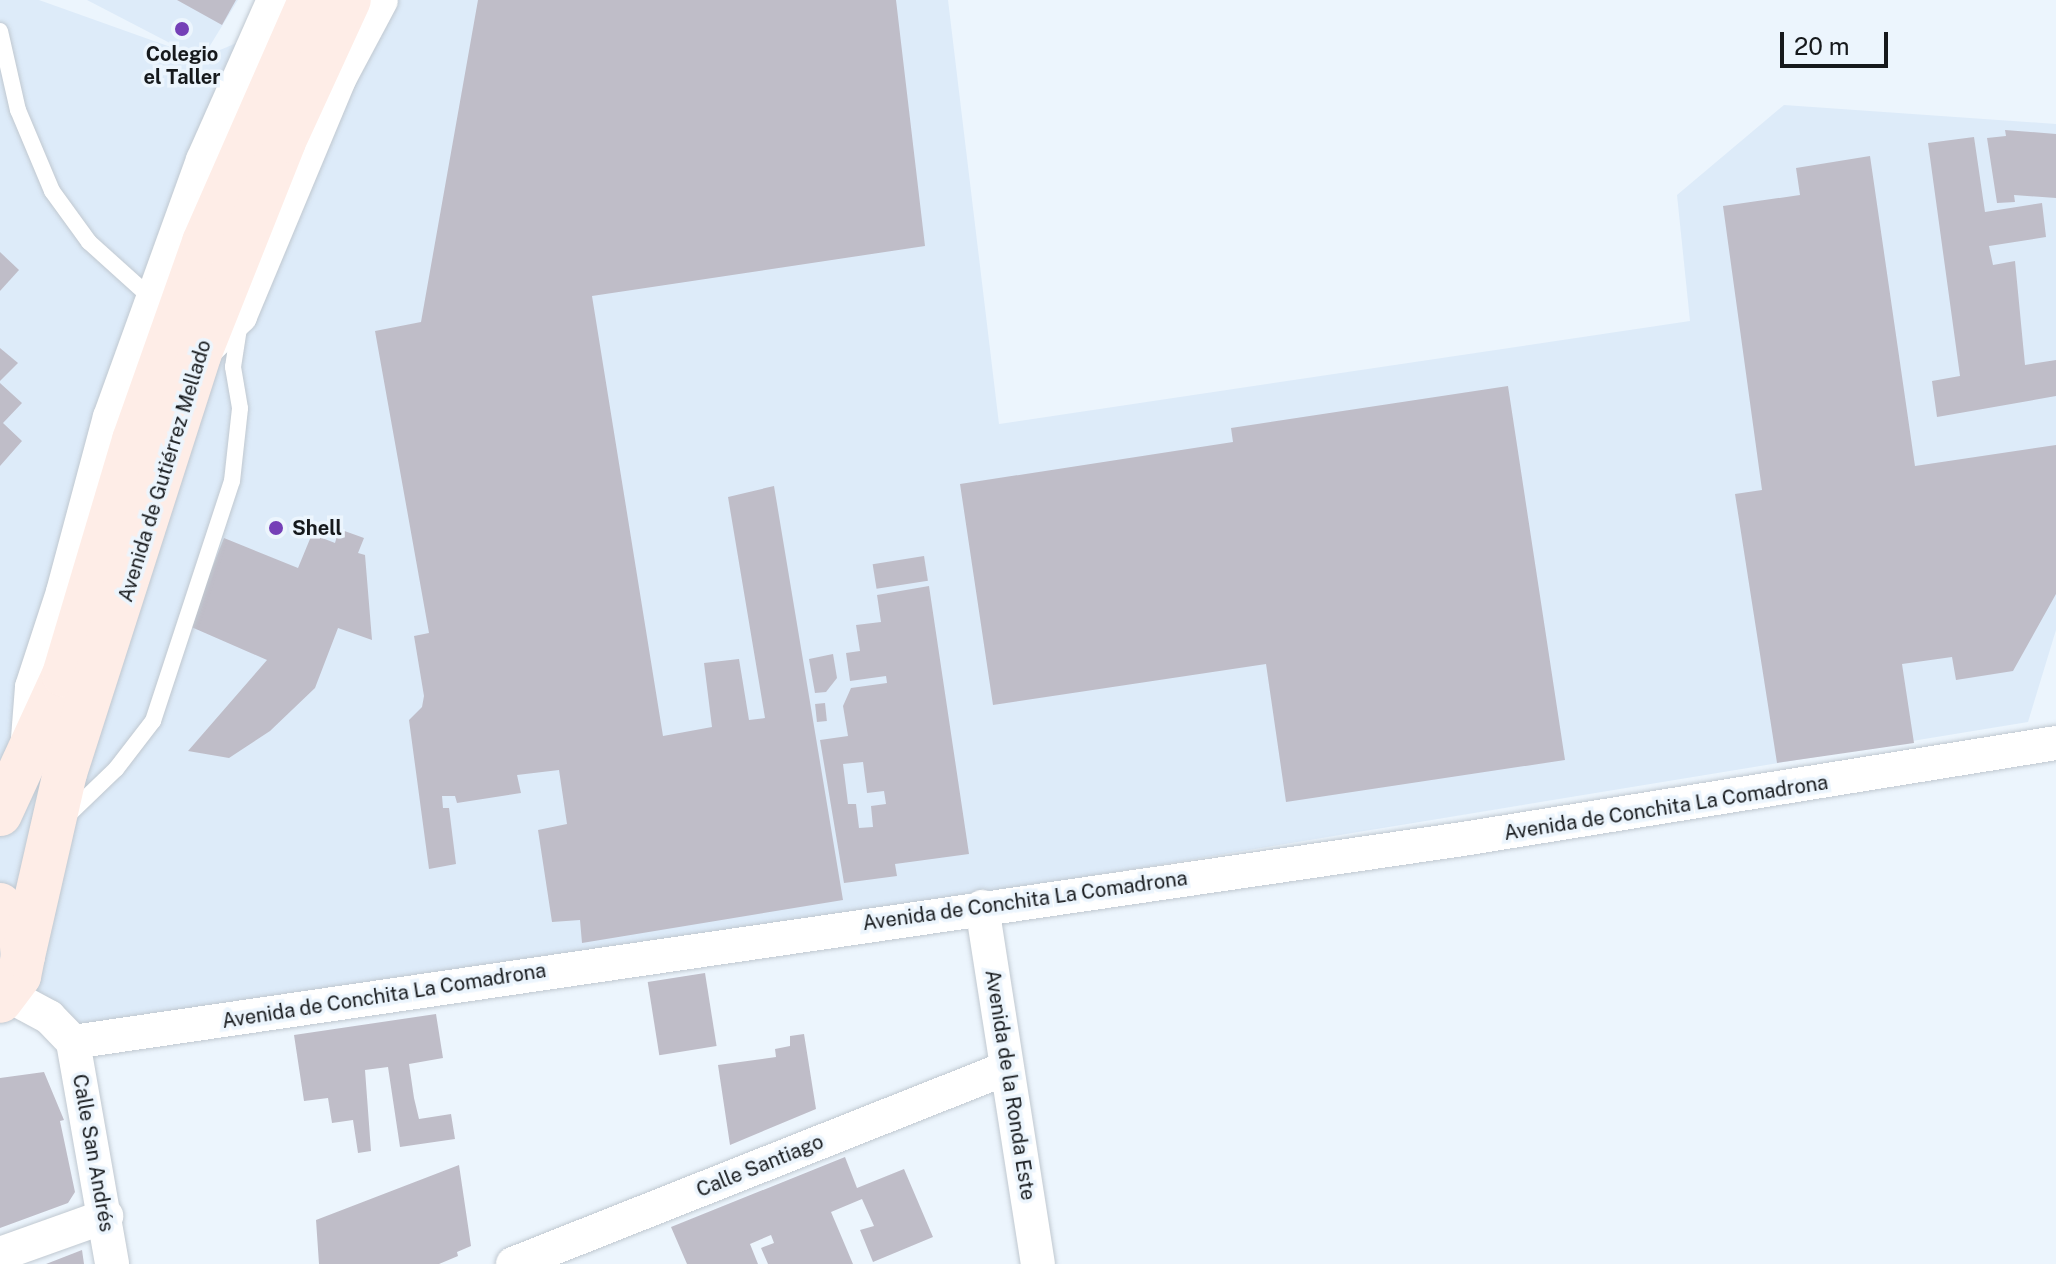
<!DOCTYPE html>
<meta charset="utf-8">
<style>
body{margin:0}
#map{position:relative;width:2056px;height:1264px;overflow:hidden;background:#ecf5fd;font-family:"Public Sans",sans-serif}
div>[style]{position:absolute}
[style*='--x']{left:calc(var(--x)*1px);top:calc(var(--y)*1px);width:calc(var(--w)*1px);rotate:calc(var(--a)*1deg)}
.built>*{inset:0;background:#ddebf9}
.building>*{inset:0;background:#bfbdc8;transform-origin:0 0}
.roads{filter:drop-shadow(0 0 2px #c0c8d0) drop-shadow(0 0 2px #c0c8d0)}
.service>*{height:16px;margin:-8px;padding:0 8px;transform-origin:8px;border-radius:8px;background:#fff}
.minor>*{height:34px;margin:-17px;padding:0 17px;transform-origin:17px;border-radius:17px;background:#fff}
.secondary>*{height:44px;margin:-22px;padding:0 22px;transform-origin:22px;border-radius:22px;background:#feede7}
.dots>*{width:22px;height:22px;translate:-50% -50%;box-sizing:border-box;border:4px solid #ecf5fd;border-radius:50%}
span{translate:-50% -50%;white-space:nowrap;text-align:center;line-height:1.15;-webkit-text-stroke:7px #ecf5fd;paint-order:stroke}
.poi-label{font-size:20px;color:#16191c;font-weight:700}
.left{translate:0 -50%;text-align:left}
.street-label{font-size:20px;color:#16191c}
.scale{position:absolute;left:1780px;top:32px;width:108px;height:36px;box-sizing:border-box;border:4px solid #16191c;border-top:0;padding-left:10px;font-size:24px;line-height:28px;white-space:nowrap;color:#16191c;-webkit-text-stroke:6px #ecf5fd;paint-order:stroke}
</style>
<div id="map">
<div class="built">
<div style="clip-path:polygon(0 0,39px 0,193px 55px,87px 0,238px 0,203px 57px,340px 0,948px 0,999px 424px,1690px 321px,1677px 195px,1784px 105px,2056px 124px,2056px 630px,2028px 722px,872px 912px,77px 1028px,0 1011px)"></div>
</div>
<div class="building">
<div style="clip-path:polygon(177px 0,236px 0,222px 25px)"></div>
<div style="clip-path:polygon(478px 0,896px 0,925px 246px,592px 296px,663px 736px,712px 727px,704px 663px,739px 659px,749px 720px,765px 718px,728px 497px,774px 486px,843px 900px,582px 943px,580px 920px,552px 922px,538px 830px,567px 824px,559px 770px,517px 775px,521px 793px,457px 803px,455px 796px,442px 796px,443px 808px,449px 808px,456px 864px,429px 869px,409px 720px,422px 707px,424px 696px,414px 636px,429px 633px,375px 331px,421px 322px)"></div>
<div style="clip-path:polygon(2005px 130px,2056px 134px,2056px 198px,2014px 195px,2015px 202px,1997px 203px,1987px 138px,2006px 136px)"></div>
<div style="clip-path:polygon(1974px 137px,1985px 212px,2042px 203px,2046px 237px,1989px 246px,1993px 265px,2015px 261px,2025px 365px,2056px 360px,2056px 396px,1937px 417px,1932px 381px,1960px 376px,1928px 143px)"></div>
<div style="clip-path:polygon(1870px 156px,1915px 466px,2056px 445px,2056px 594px,2013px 671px,1956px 680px,1952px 657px,1902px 664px,1914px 743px,1777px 763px,1735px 494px,1762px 490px,1723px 206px,1800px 195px,1796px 168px)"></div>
<div style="clip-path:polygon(0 252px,19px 270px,0 291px)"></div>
<div style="clip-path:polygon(0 348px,18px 363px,0 381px)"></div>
<div style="clip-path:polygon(0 383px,22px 403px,3px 423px,22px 441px,0 466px)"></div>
<div style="clip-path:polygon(1508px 386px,1565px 760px,1286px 802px,1266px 664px,993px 705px,960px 484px,1233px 442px,1231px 428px)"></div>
<div style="clip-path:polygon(339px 529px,364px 538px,358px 553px,365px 555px,372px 640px,338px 628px,315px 688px,270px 731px,229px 758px,188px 751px,267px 660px,189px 626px,224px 538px,298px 568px,312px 534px,335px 543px)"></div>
<div style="left:924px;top:556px;width:25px;height:52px;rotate:81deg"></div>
<div style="clip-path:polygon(evenodd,929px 586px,969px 854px,895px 864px,897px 876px,844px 883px,820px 740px,848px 736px,843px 706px,851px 688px,887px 683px,886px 676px,850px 681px,846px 653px,860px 651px,856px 625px,881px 622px,877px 595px,929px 586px,863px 762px,867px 793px,884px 791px,886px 804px,871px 806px,873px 827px,859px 828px,856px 804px,848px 804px,843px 764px,863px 762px)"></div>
<div style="clip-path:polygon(833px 654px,837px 678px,826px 692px,815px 693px,809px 659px)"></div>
<div style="left:825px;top:703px;width:18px;height:10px;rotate:84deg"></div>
<div style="left:705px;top:973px;width:74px;height:58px;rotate:81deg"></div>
<div style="clip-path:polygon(436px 1014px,443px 1058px,409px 1064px,414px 1098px,419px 1119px,451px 1114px,455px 1139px,400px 1147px,388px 1067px,365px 1070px,371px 1151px,358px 1153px,353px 1120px,332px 1123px,328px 1098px,304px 1101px,294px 1035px)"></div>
<div style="clip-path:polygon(804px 1034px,816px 1109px,730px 1145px,718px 1065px,776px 1057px,775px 1049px,790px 1046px,790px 1036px)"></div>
<div style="clip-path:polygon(44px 1072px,64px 1120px,60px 1121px,75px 1192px,68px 1203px,0 1228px,0 1078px)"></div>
<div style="clip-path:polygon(845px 1157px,857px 1188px,904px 1169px,933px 1237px,873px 1262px,860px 1230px,874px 1226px,862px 1199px,831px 1212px,853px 1264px,768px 1264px,761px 1248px,774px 1243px,771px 1235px,750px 1244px,758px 1264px,687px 1264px,671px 1227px)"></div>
<div style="clip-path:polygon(459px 1165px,471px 1246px,457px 1252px,458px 1256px,439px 1264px,319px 1264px,316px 1220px)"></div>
<div style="clip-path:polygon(82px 1250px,84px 1264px,46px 1264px)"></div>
</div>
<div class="roads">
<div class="service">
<div style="--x:0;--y:31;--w:81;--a:77.2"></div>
<div style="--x:18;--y:110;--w:88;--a:67.2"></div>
<div style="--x:52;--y:191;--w:63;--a:54"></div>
<div style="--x:89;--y:242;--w:82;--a:42"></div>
<div style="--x:65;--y:818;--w:71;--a:-43.9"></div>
<div style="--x:116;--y:769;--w:61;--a:-52.4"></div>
<div style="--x:153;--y:721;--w:253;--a:-71.8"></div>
<div style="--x:232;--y:481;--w:73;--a:-83.7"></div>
<div style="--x:240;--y:408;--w:42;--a:-99.7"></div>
<div style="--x:233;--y:367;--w:46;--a:-81.2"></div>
</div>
<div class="minor">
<div style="--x:203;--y:352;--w:52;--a:-44.2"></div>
<div style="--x:240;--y:316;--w:257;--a:-67.3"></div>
<div style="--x:339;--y:79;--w:89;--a:-62"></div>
<div style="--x:28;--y:738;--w:51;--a:-85.5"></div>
<div style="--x:32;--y:687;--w:100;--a:-71.9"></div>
<div style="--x:63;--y:592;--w:181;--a:-75"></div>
<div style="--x:110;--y:417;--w:273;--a:-70.1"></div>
<div style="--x:203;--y:160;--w:175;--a:-66.1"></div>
<div style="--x:982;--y:907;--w:361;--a:81.1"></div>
<div style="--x:8;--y:995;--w:47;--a:28.2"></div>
<div style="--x:49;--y:1017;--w:35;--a:46"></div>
<div style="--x:73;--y:1042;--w:1411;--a:-8.31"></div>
<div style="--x:1469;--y:838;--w:595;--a:-9.19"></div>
<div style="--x:73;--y:1042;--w:225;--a:80"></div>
<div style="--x:0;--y:1254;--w:113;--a:-19.7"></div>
<div style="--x:513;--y:1264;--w:531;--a:-21.64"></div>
</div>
<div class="secondary">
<div style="--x:0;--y:814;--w:153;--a:-65.3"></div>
<div style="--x:64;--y:675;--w:245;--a:-73.4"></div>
<div style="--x:134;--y:440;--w:210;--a:-70.5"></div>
<div style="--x:204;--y:242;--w:264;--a:-66.3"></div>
<div style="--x:0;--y:905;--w:37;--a:55"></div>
<div style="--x:21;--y:935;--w:21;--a:85"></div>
<div style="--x:23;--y:956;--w:20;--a:101"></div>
<div style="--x:19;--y:976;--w:31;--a:127"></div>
<div style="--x:23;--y:956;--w:188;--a:-77.1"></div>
<div style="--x:65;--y:773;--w:439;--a:-72.2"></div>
<div style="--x:199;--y:355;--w:230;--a:-68.3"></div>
<div style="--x:284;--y:141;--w:155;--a:-65.3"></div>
</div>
</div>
<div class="dots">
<div style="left:182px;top:29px;background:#7540b7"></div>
<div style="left:276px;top:528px;background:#7540b7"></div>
</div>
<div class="poi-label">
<span style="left:182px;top:66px">Colegio<br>el Taller</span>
<span class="left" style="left:292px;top:528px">Shell</span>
</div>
<div class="street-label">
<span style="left:165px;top:471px;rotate:-73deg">Avenida de Gutiérrez Mellado</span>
<span style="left:1666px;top:808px;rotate:-9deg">Avenida de Conchita La Comadrona</span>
<span style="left:1025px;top:901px;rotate:-8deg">Avenida de Conchita La Comadrona</span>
<span style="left:384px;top:996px;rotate:-9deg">Avenida de Conchita La Comadrona</span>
<span style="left:1010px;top:1085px;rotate:81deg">Avenida de la Ronda Este</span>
<span style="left:93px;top:1153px;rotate:80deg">Calle San Andrés</span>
<span style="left:760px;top:1166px;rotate:-22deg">Calle Santiago</span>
</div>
<div class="scale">20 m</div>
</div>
